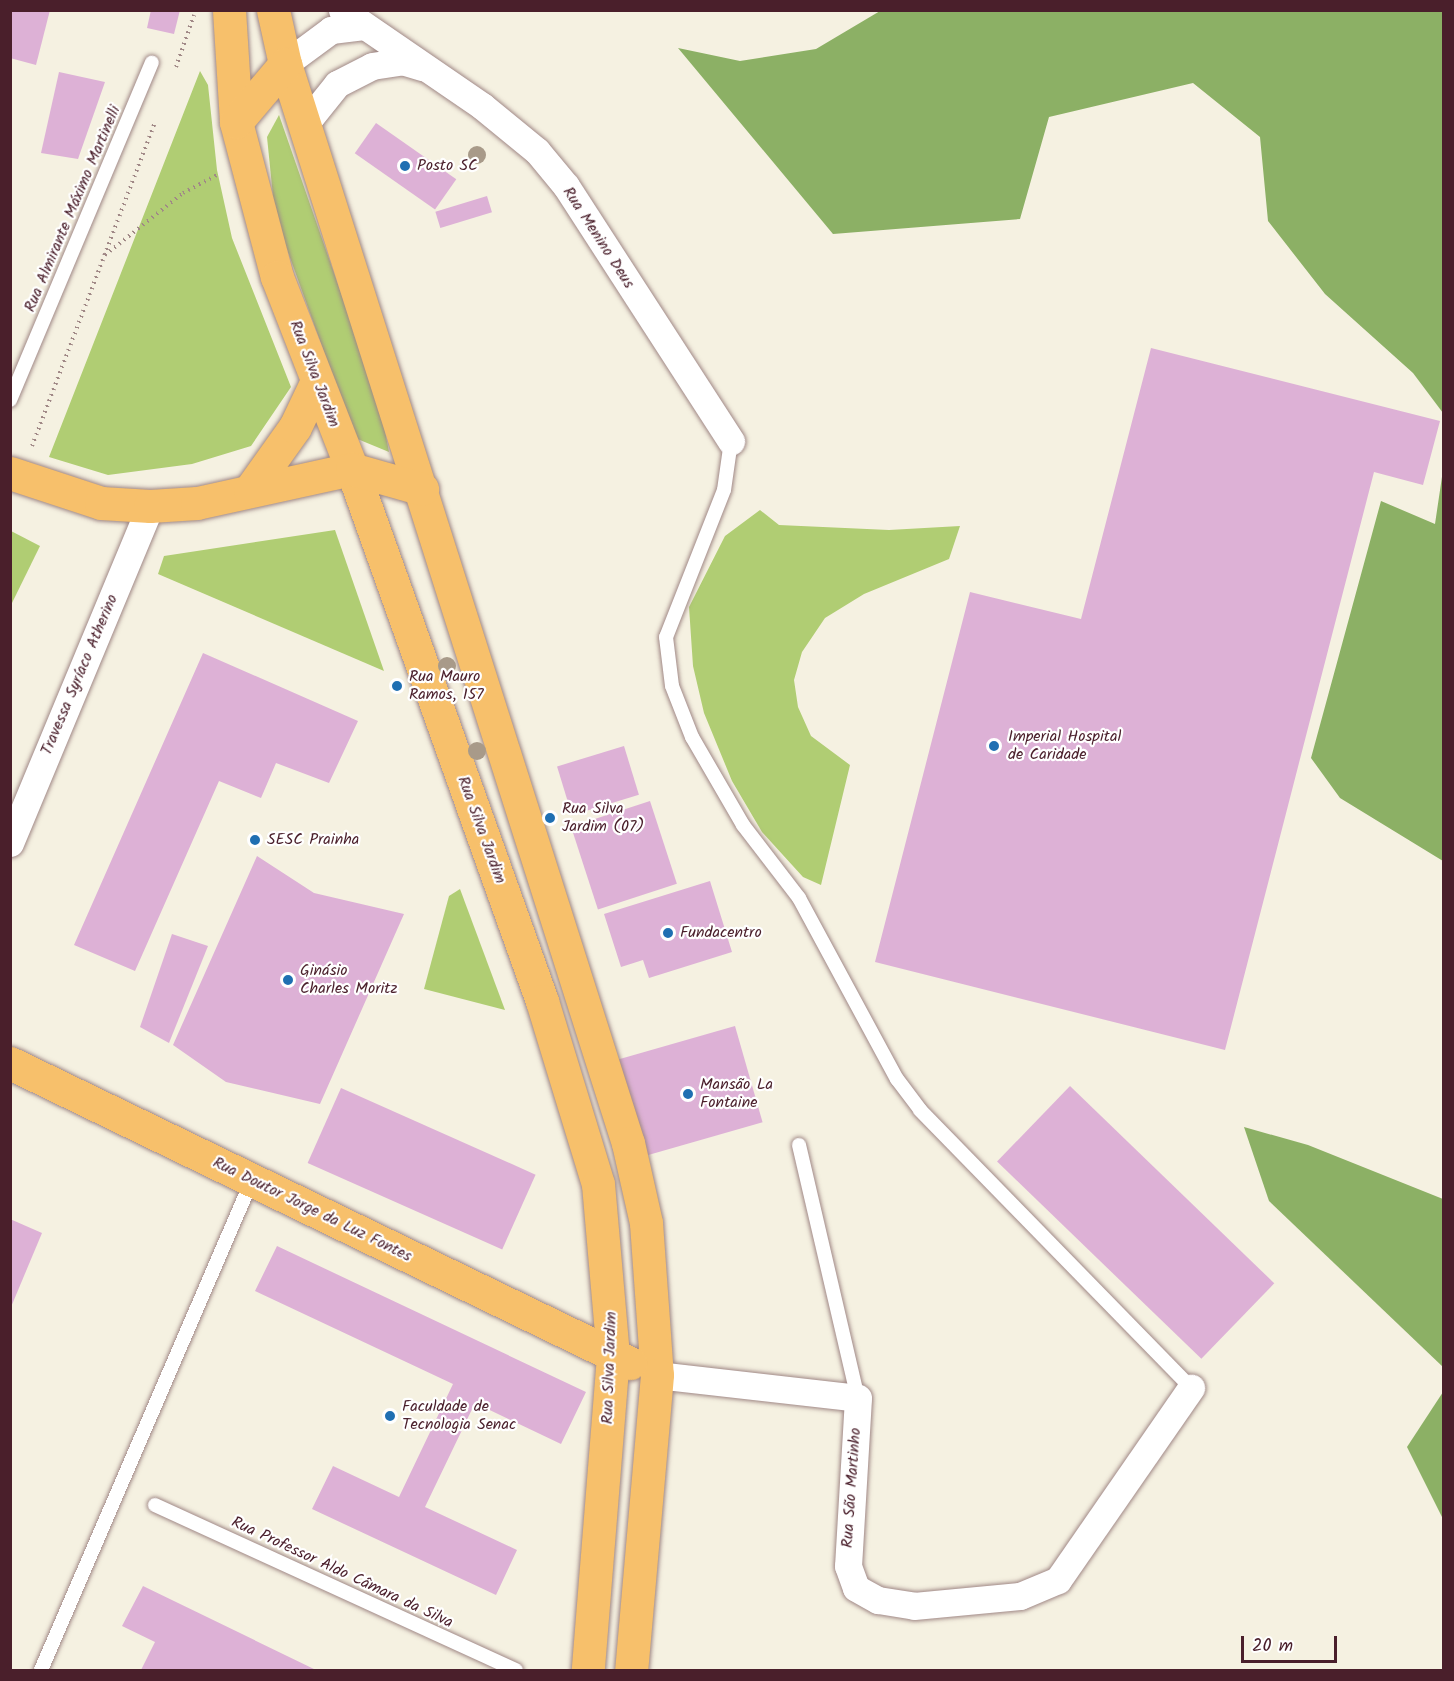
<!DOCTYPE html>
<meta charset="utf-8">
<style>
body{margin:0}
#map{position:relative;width:1454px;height:1681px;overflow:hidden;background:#f5f1e1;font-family:Kalam,sans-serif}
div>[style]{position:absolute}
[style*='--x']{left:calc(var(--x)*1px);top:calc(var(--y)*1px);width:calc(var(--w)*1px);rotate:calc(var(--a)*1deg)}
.green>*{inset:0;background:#b0cd73}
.forest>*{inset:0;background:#8cb065}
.building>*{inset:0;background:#ddb1d6;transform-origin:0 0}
.path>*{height:4px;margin-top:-2px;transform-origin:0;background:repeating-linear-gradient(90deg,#a08886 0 1.5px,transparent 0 6px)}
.roads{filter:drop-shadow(0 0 2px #a08886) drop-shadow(0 0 2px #a08886)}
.lane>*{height:14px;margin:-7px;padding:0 7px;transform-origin:7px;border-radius:7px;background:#fff}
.street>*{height:27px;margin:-13.5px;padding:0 13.5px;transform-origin:13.5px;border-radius:13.5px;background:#fff}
.primary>*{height:33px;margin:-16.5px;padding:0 16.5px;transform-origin:16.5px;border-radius:16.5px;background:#f7c06b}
.trees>*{width:18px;height:18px;margin:-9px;border-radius:50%;background:#a89a89}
.dots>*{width:16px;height:16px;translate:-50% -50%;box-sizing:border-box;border:3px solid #fff;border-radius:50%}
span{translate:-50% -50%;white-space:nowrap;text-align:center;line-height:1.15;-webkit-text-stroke:4.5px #fff;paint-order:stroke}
.poi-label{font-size:16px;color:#4a1f2b}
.left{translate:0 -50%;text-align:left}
.street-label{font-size:16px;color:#4a1f2b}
.frame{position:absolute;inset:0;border:12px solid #4a1f2b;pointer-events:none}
.scale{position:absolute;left:1241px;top:1636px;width:96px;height:27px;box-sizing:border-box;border:3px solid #4a1f2b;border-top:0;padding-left:8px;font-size:18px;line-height:21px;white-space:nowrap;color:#4a1f2b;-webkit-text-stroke:4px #fff;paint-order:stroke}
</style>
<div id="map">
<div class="green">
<div style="clip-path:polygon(200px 71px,208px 85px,217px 170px,232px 238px,291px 387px,251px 446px,192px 464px,108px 475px,49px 457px)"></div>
<div style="clip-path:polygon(279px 115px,380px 405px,389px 452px,355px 438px,275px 216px,267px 137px)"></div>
<div style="clip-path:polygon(760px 510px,779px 525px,889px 530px,960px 526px,949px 559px,864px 594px,825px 618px,802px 652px,794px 680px,798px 707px,811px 736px,850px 765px,821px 885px,803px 877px,762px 832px,732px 781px,704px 713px,693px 666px,689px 607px,725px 536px)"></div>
<div style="clip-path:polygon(335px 530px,384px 671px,158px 574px,164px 556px)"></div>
<div style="clip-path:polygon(11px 531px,40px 546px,11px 605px)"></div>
<div style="clip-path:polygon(460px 889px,505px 1010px,424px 989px,449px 896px)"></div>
</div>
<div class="forest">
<div style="clip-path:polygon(880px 11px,1443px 11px,1443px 413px,1413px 373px,1325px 294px,1268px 221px,1260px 137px,1193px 83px,1049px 117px,1020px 219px,833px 234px,678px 48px,740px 61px,816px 49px)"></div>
<div style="clip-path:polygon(1443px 470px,1443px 861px,1340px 798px,1311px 758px,1381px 501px,1435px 524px)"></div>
<div style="clip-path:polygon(1244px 1127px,1308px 1145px,1443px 1199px,1443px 1367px,1269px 1201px)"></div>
<div style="clip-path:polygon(1443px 1392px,1444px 1517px,1442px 1517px,1407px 1447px)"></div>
</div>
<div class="building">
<div style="clip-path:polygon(10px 10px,50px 10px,36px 65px,10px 58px)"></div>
<div style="clip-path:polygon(151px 10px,180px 10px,174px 34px,147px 28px)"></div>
<div style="clip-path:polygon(59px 72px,105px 82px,78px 159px,41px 153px)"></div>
<div style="left:376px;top:123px;width:98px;height:37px;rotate:35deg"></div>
<div style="left:487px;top:196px;width:17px;height:54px;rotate:73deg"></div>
<div style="clip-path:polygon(1151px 348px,1440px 421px,1423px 485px,1374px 472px,1225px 1050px,875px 962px,970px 592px,1081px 619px)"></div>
<div style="clip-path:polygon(203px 653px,358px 721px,329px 783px,276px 763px,261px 798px,219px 781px,135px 971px,74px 945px)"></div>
<div style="left:624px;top:746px;width:51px;height:70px;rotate:73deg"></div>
<div style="left:650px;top:801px;width:87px;height:83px;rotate:72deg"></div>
<div style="clip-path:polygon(257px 856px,314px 893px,404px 914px,320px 1104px,226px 1082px,173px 1045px)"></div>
<div style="clip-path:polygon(710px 881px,732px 952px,649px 978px,643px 960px,621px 967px,604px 914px)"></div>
<div style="clip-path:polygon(172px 934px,208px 946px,169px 1043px,140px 1027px)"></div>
<div style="left:735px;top:1026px;width:100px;height:127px;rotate:74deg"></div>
<div style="left:1070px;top:1086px;width:284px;height:105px;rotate:44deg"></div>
<div style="left:341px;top:1088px;width:213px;height:82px;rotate:24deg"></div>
<div style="clip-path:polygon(10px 1219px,42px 1233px,11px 1307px,10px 1307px)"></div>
<div style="clip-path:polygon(277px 1246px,586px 1392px,561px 1444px,475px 1403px,425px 1507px,517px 1550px,496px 1595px,312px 1509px,333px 1466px,399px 1497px,453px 1384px,255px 1291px)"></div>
<div style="clip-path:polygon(143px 1586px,316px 1670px,141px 1670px,155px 1642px,122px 1626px)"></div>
</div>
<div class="path">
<div style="--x:176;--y:67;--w:55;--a:-70.9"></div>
<div style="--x:105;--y:255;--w:100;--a:-38.5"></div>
<div style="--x:183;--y:193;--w:40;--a:-28"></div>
<div style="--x:32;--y:446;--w:347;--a:-69.2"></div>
</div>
<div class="roads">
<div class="lane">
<div style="--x:10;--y:400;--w:366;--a:-67.2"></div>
<div style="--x:731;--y:441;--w:49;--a:98.1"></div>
<div style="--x:724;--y:490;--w:158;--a:111.5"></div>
<div style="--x:666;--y:637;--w:49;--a:83"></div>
<div style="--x:672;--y:686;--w:55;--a:68.6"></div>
<div style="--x:692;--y:737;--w:102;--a:59.9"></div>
<div style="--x:743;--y:825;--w:92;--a:52.5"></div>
<div style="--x:799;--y:898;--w:206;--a:61.6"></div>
<div style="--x:897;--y:1079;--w:39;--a:53"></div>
<div style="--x:920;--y:1110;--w:388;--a:45.7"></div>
<div style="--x:799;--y:1145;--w:260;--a:76.9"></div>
<div style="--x:155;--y:1505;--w:397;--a:24.6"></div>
<div style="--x:41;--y:1670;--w:533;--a:-66.7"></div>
</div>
<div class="street">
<div style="--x:342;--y:10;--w:170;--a:34.4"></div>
<div style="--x:482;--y:106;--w:71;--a:39.3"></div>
<div style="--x:537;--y:151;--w:45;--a:50.4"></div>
<div style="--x:566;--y:186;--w:304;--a:57.1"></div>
<div style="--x:285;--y:64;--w:57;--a:-36.5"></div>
<div style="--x:331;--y:30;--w:33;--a:-7"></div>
<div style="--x:305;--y:124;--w:51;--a:-51.3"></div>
<div style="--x:337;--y:84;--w:39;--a:-27"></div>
<div style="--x:372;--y:66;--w:30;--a:-9"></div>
<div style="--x:402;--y:61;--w:21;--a:17"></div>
<div style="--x:10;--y:843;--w:365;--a:-67.4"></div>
<div style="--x:657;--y:1375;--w:202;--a:6.5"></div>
<div style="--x:858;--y:1398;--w:168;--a:93.4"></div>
<div style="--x:848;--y:1566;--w:23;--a:70"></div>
<div style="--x:856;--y:1588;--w:25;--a:29"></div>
<div style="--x:878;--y:1600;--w:36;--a:9"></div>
<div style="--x:914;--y:1606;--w:106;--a:-5.4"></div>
<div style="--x:1020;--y:1596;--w:41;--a:-22.8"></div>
<div style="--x:1058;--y:1580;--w:234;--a:-55.3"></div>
</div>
<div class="primary">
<div style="--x:229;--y:10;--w:112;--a:86.4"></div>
<div style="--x:236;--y:122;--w:160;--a:75.2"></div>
<div style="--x:277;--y:277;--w:206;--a:68.7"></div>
<div style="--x:352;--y:469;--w:565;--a:70.35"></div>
<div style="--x:542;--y:1001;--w:191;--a:73"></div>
<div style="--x:598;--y:1184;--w:173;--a:85"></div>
<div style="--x:613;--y:1356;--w:315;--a:94.6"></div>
<div style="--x:273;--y:10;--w:55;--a:77.5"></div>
<div style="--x:285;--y:64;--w:1132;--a:72.37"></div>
<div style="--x:628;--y:1143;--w:82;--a:77.3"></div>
<div style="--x:646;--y:1223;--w:152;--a:85.9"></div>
<div style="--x:657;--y:1375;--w:296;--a:95"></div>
<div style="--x:236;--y:122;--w:76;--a:-49.8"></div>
<div style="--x:10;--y:473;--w:96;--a:18.2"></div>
<div style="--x:101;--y:503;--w:49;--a:3.5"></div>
<div style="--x:150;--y:506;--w:47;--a:-3.7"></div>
<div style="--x:197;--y:503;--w:159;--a:-12.4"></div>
<div style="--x:352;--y:469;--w:73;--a:15.9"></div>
<div style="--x:250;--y:490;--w:77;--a:-54.5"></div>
<div style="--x:295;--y:427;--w:49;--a:-64.5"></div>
<div style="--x:10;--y:1063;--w:689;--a:25.82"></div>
</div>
</div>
<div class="trees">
<div style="left:477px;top:155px"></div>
<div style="left:447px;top:666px"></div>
<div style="left:477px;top:751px"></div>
</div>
<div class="dots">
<div style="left:405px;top:166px;background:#1f6fb2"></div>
<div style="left:397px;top:686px;background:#1f6fb2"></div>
<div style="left:994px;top:746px;background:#1f6fb2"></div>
<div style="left:550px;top:818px;background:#1f6fb2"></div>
<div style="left:255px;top:840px;background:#1f6fb2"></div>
<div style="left:668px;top:933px;background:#1f6fb2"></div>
<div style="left:288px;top:980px;background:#1f6fb2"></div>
<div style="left:688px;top:1094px;background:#1f6fb2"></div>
<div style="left:390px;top:1416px;background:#1f6fb2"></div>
</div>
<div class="poi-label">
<span class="left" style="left:417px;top:166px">Posto SC</span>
<span class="left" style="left:409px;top:686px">Rua Mauro<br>Ramos, 157</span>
<span class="left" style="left:1008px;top:746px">Imperial Hospital<br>de Caridade</span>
<span class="left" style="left:562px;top:818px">Rua Silva<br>Jardim (07)</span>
<span class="left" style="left:267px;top:840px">SESC Prainha</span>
<span class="left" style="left:680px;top:933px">Fundacentro</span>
<span class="left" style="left:300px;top:980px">Ginásio<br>Charles Moritz</span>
<span class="left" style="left:700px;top:1094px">Mansão La<br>Fontaine</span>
<span class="left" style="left:402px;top:1416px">Faculdade de<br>Tecnologia Senac</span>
</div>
<div class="street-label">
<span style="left:73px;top:209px;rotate:-67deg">Rua Almirante Máximo Martinelli</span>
<span style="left:598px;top:238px;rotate:57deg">Rua Menino Deus</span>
<span style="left:314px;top:374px;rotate:69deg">Rua Silva Jardim</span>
<span style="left:80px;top:675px;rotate:-67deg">Travessa Syríaco Atherino</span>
<span style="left:481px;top:830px;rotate:70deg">Rua Silva Jardim</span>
<span style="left:312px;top:1210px;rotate:26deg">Rua Doutor Jorge da Luz Fontes</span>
<span style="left:610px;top:1368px;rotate:-88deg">Rua Silva Jardim</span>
<span style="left:852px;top:1488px;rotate:-86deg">Rua São Martinho</span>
<span style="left:342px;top:1573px;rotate:25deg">Rua Professor Aldo Câmara da Silva</span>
</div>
<div class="frame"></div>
<div class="scale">20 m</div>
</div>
